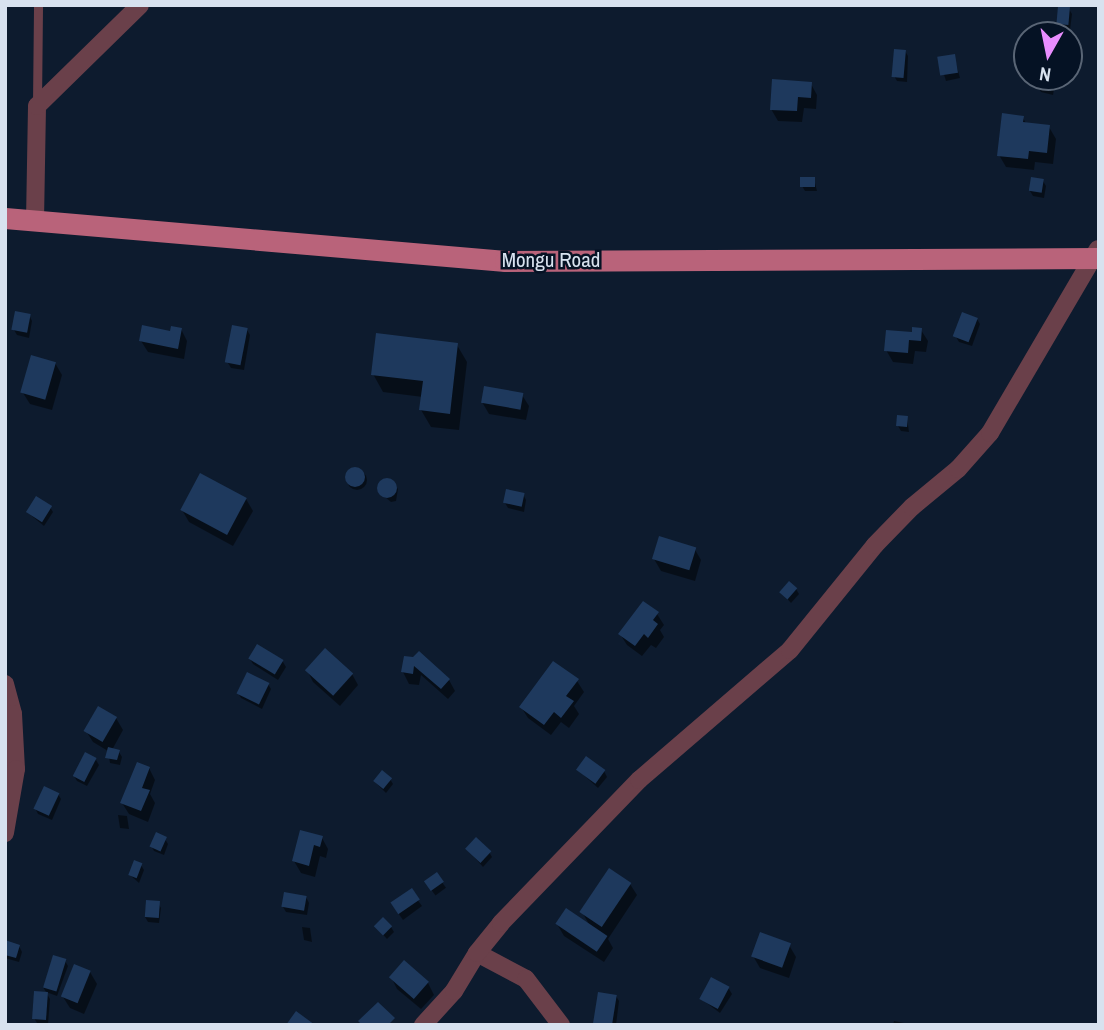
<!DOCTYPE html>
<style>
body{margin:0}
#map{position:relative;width:1104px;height:1030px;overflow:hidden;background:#0d1b2e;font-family:"Archivo Narrow",sans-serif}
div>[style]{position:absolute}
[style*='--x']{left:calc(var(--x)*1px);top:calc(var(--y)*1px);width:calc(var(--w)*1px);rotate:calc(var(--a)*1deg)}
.shadow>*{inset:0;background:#0007;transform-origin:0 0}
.round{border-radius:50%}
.building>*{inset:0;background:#1e395d;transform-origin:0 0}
.lane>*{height:9px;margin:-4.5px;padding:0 4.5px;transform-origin:4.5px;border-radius:4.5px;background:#6a404a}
.street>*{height:18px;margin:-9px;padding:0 9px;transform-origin:9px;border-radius:9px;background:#6a404a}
.primary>*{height:21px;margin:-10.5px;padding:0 10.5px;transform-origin:10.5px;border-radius:10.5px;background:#b9637a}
span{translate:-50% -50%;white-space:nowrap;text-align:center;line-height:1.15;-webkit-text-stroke:5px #051224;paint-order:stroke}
.street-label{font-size:21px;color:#d8e2ef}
.frame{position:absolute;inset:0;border:7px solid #d8e2ef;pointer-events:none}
.north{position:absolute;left:1013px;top:21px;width:70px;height:70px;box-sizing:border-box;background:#051224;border:2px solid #596575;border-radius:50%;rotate:189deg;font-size:19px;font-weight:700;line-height:28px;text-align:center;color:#d8e2ef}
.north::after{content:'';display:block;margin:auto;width:24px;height:32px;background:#e98dfe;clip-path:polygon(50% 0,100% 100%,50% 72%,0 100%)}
</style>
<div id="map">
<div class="shadow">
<div style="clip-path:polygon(1069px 9px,1072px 14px,1070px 30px,1060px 29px,1057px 24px)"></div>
<div style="clip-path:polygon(905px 51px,908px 56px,907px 82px,897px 81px,894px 76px)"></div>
<div style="clip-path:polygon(954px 56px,960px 78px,946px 81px,939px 59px)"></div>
<div style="clip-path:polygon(1040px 77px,1056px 77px,1053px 95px,1041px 92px,1038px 86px)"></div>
<div style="clip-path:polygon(811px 84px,817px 95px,816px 109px,804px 108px,802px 122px,778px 121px,771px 109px)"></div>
<div style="clip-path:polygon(1023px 118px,1027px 125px,1049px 127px,1056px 139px,1053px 164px,1035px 162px,1034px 170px,1006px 167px,999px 155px)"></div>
<div style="clip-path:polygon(814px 179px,817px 191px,805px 191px,802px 186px)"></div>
<div style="clip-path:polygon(1043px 181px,1046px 186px,1044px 198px,1033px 196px,1030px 191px)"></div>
<div style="clip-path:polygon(29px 315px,32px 321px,29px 338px,17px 335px,14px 330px)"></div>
<div style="clip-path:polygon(977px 319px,980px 324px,972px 346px,959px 342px,956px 337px)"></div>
<div style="clip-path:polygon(181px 329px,187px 341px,184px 359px,148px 352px,141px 341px)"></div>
<div style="clip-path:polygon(247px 330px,250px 335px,244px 370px,231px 368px,228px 363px)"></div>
<div style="clip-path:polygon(921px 330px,928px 341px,926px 352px,915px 351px,913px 364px,893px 362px,886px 350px)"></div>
<div style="clip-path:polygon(457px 345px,467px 362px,459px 430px,431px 427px,421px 410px,423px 397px,383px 392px,373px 374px)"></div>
<div style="clip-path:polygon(55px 363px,62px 375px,52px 410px,30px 404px,23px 393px)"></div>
<div style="clip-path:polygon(522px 395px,529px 406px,526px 420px,489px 414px,482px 402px)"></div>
<div style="clip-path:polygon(907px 418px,909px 432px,901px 431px,898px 426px)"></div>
<div class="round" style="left:347px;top:470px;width:20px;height:20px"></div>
<div style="clip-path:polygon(390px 480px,398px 489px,396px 501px,391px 502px,379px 492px,381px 481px)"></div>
<div style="clip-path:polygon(523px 494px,526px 500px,524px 512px,508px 508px,505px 503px)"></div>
<div style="clip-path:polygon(246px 499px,253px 511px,233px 546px,189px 522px,182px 510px)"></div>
<div style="clip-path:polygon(50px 507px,53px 512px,44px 526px,27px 512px)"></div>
<div style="clip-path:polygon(694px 548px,701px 560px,695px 581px,661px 571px,654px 559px)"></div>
<div style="clip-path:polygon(796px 589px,799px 594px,791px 603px,782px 593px)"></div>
<div style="clip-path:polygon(657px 614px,664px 625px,660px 630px,664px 637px,656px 648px,651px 645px,642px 656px,627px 645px,620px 634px)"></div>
<div style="clip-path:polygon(258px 646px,283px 662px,286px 667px,278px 680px,253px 664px,250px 659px)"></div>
<div style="clip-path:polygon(414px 659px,449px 680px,455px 691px,448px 699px,421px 675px,419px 685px,409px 684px,403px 672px)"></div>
<div style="clip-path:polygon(307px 670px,352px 674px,358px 685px,340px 706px,313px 682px)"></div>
<div style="clip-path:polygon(577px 681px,584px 692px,574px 706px,579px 714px,569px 728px,561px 722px,551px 735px,528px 718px,521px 707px)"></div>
<div style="clip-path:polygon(268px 684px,271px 689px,262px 709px,241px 698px,238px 693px)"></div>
<div style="clip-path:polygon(116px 718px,123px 730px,112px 750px,119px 752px,122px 757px,120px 765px,110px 763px,108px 751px,93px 742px,86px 731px)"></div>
<div style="clip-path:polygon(96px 760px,99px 765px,87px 786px,77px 781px,74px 776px)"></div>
<div style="clip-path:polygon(149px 768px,155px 780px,150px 794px,155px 803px,148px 822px,129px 814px,122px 803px)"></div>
<div style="clip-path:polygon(577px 769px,604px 771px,607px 777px,598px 788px)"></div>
<div style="clip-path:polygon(390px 779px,393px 784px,386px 793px,375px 782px)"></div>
<div style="clip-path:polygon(58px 794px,61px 799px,52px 820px,38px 814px,35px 808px)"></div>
<div style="clip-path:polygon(118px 815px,127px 816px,129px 829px,120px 828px)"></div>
<div style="clip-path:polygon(322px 838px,328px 849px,326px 858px,320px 856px,315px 877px,301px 873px,294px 861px)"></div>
<div style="clip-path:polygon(165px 839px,168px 844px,164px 855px,154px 851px,151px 845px)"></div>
<div style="clip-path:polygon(467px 849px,489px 852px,492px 857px,483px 867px)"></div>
<div style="clip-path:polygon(141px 865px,144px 870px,139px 883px,130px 875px)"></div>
<div style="left:436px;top:874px;width:17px;height:13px;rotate:54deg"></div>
<div style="clip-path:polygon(630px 884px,637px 895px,608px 939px,613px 948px,604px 962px,564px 936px,557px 924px,590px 926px,582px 912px)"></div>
<div style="clip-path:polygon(411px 891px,422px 906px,403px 920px,396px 910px)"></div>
<div style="clip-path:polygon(306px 897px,309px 903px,307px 915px,286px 912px,283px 907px)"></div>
<div style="clip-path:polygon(158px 903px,161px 908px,159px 923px,148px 922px,145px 917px)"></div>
<div style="clip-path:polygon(302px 927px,310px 928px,312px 942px,304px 940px)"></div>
<div style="clip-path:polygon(376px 927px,391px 927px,394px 932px,387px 939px)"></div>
<div style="clip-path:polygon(5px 942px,19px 946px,22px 952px,19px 962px,5px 958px)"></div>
<div style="clip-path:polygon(789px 945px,796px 957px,789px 978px,760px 968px,753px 956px)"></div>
<div style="clip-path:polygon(65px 961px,68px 966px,57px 996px,46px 992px,43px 987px)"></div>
<div style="clip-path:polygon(90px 972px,97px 984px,84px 1014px,70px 1008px,63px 997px)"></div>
<div style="clip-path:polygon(391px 977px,428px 983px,434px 995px,421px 1009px,397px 989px)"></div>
<div style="clip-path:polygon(729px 989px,732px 994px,720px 1013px,700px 998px)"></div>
<div style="clip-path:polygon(47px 994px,50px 999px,48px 1024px,37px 1023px,34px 1018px)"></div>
<div style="clip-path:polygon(616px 996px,619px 1001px,616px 1025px,597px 1025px)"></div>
<div style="clip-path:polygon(894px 1021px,914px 1025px,893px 1025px)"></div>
</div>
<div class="building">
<div style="left:1058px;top:6px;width:12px;height:18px;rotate:5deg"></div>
<div style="left:894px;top:49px;width:12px;height:28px;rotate:5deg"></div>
<div style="left:955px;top:54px;width:19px;height:18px;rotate:81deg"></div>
<div style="clip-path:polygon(1039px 77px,1055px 77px,1051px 91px,1036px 87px)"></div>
<div style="clip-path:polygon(772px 79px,812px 82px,811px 98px,798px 97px,797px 111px,770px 110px)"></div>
<div style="clip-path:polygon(1002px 113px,1024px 116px,1023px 122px,1050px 125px,1047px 153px,1029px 151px,1028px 159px,997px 156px)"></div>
<div style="left:800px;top:177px;width:15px;height:10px"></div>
<div style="left:1031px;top:177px;width:13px;height:14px;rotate:9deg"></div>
<div style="left:15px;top:311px;width:16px;height:19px;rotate:11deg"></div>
<div style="left:962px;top:312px;width:17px;height:26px;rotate:21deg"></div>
<div style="clip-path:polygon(142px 325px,170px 331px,171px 326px,182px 328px,178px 349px,139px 341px)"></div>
<div style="left:232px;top:325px;width:16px;height:38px;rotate:11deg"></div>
<div style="clip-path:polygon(912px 327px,922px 328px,921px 341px,909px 340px,908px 353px,884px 351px,886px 330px,912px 332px)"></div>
<div style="clip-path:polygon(376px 333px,458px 343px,450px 414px,419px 410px,423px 381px,371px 375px)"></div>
<div style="left:31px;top:355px;width:26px;height:39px;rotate:16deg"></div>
<div style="left:484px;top:386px;width:40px;height:17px;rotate:10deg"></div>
<div style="left:897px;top:415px;width:11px;height:11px;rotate:5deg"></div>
<div class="round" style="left:345px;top:467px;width:20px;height:20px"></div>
<div style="left:200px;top:473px;width:53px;height:42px;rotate:28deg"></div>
<div class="round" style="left:377px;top:478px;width:20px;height:20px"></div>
<div style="left:506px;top:489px;width:19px;height:14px;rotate:12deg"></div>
<div style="left:36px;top:496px;width:19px;height:19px;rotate:32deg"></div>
<div style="left:659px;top:536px;width:39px;height:24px;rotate:17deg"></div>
<div style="left:789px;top:581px;width:11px;height:15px;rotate:41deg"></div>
<div style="clip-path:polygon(643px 601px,659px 612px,653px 620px,658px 624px,648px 638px,644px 634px,635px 646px,618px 634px)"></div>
<div style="left:257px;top:644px;width:31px;height:17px;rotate:31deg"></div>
<div style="left:325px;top:648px;width:38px;height:30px;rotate:42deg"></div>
<div style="clip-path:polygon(419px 651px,450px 679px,441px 689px,414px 666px,413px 674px,401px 672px,404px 656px,413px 657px)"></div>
<div style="clip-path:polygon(553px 661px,579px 679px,566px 696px,574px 701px,561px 718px,554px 712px,544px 725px,519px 707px)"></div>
<div style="left:247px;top:672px;width:25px;height:24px;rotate:26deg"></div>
<div style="left:98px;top:706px;width:22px;height:29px;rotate:30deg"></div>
<div style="clip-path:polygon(108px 747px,120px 750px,117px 760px,105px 758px)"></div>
<div style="left:85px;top:752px;width:13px;height:27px;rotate:27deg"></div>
<div style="left:586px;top:756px;width:24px;height:17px;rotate:36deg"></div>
<div style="clip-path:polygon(137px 762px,150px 767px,142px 788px,150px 790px,141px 811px,120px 803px)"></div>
<div style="left:382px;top:770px;width:13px;height:14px;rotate:39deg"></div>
<div style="left:44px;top:786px;width:17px;height:25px;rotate:25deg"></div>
<div style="clip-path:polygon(300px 830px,323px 836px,320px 847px,314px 845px,309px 866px,292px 861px)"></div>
<div style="left:156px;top:832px;width:12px;height:16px;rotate:24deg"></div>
<div style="left:476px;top:837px;width:21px;height:16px;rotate:43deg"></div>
<div style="left:134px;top:860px;width:9px;height:16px;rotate:21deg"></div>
<div style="left:609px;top:868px;width:27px;height:53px;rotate:34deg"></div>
<div style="left:437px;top:872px;width:12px;height:16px;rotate:55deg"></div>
<div style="left:412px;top:888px;width:14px;height:26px;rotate:56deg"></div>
<div style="left:284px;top:892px;width:23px;height:15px;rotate:10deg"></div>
<div style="left:146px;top:900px;width:14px;height:17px;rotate:4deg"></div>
<div style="left:566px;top:908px;width:50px;height:19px;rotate:34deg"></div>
<div style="left:383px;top:917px;width:13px;height:13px;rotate:45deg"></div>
<div style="left:760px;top:932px;width:33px;height:26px;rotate:20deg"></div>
<div style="clip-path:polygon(5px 940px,20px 945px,16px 958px,5px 955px)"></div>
<div style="left:53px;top:955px;width:14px;height:34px;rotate:17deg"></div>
<div style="left:404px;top:960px;width:33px;height:23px;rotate:41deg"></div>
<div style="left:74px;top:964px;width:18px;height:35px;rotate:22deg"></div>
<div style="left:711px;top:977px;width:21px;height:25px;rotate:28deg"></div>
<div style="left:34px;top:991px;width:14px;height:28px;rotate:4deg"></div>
<div style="left:598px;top:992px;width:19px;height:33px;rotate:9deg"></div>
<div style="clip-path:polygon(378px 1002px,395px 1018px,388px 1025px,362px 1025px,358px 1021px)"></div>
<div style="clip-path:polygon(296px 1011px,315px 1025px,286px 1025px)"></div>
</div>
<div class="lane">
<div style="--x:37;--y:104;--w:99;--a:-89.4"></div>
</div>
<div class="street">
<div style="--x:35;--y:221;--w:115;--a:-89"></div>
<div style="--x:37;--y:106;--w:144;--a:-44.4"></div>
<div style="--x:5;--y:684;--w:31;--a:75"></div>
<div style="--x:13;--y:714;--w:55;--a:86.9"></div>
<div style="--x:16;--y:769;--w:65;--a:99.8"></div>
<div style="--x:477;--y:953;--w:55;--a:28"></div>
<div style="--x:526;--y:979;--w:58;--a:52.7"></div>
<div style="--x:423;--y:1025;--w:46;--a:-47.6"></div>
<div style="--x:454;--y:991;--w:44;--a:-58.8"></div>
<div style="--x:477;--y:953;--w:38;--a:-51"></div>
<div style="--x:501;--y:923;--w:199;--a:-46"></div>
<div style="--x:639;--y:780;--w:199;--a:-40.7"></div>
<div style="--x:790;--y:650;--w:135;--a:-51"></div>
<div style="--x:875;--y:545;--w:53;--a:-45.8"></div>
<div style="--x:912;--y:507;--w:60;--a:-39.6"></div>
<div style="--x:958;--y:469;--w:48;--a:-48.4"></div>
<div style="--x:990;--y:433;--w:213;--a:-59.6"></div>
</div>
<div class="primary">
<div style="--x:5;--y:218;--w:502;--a:4.92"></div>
<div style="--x:505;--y:261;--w:594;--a:-0.29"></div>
</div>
<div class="street-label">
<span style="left:551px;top:260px">Mongu Road</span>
</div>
<div class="frame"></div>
<div class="north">N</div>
</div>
